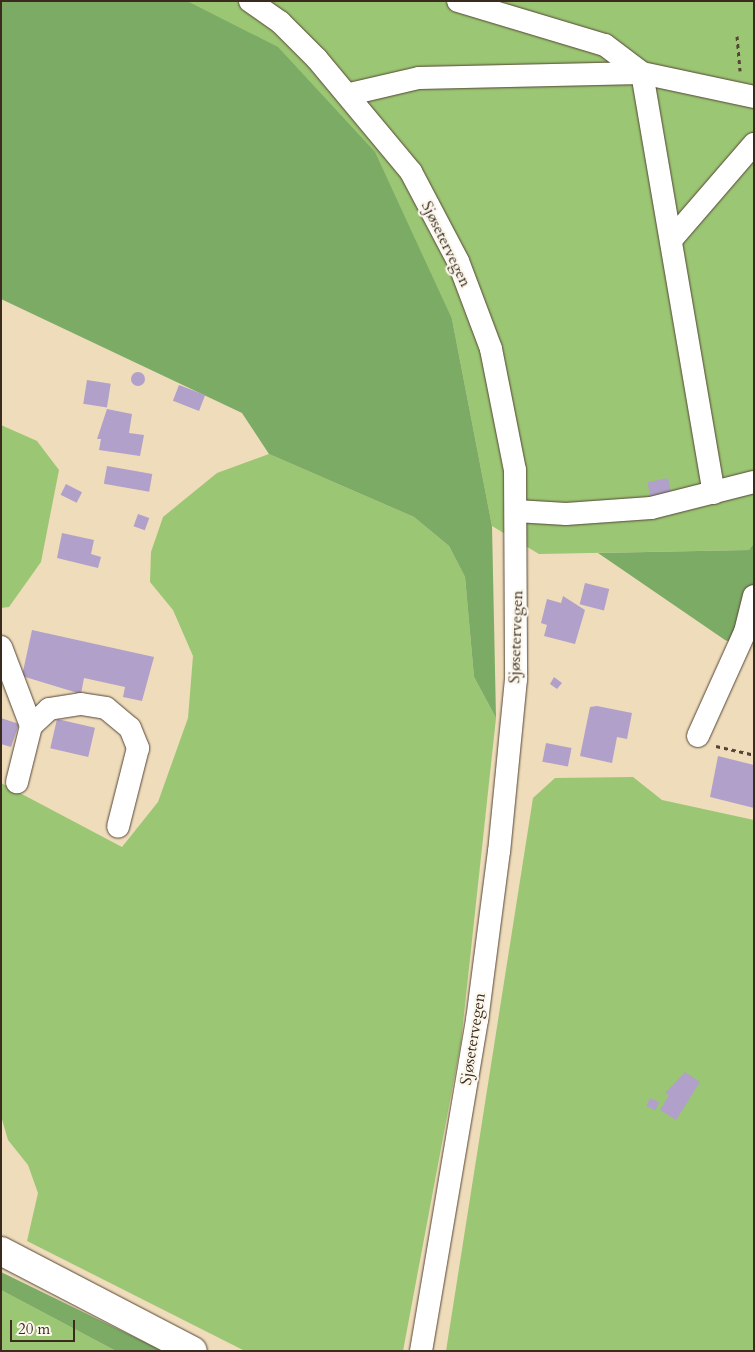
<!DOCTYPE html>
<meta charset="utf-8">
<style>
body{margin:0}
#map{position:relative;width:755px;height:1352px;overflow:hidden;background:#efdcbb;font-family:Cardo,serif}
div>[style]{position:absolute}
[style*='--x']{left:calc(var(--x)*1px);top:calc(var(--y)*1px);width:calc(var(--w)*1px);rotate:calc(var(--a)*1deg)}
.green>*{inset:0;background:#9bc673}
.forest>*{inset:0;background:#7cab65}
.building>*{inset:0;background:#b0a0ca;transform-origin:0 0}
.round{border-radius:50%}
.path>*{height:3px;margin-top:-1.5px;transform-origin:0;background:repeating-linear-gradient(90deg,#564536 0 4px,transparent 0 8px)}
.roads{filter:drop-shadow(0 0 1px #564536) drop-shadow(0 0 1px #564536)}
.minor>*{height:22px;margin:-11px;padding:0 11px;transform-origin:11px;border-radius:11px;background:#fff}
.major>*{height:28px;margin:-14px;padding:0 14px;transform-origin:14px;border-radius:14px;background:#fff}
span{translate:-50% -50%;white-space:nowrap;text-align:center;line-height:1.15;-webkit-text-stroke:4.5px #fbf7ec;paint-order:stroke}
.street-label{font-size:16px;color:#3b2a1e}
.frame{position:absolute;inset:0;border:2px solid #3b2a1e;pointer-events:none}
.scale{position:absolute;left:10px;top:1320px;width:65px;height:22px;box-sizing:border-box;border:2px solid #3b2a1e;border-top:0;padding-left:6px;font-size:15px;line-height:18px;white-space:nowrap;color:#3b2a1e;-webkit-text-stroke:4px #fbf7ec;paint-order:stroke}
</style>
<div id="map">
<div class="green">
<div style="clip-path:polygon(187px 1px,754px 1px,754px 543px,749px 550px,539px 554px,492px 526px,452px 319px)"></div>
<div style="clip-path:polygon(1px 425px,37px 441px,59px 470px,41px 562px,9px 607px,1px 608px)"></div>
<div style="clip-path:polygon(269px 454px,414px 517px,449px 546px,465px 577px,474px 677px,496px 718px,461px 1042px,403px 1351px,245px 1351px,27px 1241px,38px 1193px,28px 1165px,8px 1140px,1px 1116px,1px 783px,122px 847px,158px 802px,188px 718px,193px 656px,173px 610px,150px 582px,151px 552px,163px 517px,217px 473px)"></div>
<div style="clip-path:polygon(633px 777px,662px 800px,754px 820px,754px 1351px,446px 1351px,533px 798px,555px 778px)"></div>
<div style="clip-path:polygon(1px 1290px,116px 1351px,1px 1351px)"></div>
</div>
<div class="forest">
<div style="clip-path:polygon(1px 1px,187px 1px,278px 47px,375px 152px,452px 319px,492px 526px,496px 718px,474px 677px,465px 577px,449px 546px,414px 517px,269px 454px,242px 413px,1px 299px)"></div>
<div style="clip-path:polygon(754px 543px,754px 625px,747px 649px,725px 640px,598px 553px,749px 550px)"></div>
<div style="clip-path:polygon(1px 1272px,163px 1351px,116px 1351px,1px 1290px)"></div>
</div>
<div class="building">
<div class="round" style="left:131px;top:372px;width:14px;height:14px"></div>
<div style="left:87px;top:380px;width:24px;height:24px;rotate:9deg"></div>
<div style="left:179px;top:385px;width:28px;height:17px;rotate:21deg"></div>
<div style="clip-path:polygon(107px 409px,132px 414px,129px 433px,144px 435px,140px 456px,99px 450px,101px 439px,97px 439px)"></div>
<div style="left:107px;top:466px;width:46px;height:18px;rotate:10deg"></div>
<div style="left:668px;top:478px;width:14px;height:21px;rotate:78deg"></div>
<div style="left:66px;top:484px;width:18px;height:12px;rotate:27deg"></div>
<div style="left:138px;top:514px;width:12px;height:13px;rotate:20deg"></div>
<div style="clip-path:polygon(62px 533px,94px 540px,91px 554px,101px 557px,98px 568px,57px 558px)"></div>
<div style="left:585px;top:583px;width:25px;height:22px;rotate:14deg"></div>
<div style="clip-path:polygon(563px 596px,585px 610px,575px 644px,544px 636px,547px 625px,541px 623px,547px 599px,561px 603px)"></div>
<div style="clip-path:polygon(32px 630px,154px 657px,142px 701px,123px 697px,125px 687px,84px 678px,81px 694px,22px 676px)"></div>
<div style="clip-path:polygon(554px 677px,562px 683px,557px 689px,550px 684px)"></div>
<div style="clip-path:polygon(597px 706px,632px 713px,627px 739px,617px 737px,612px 763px,580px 756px,590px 707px)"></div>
<div style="clip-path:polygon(1px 718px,19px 724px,11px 747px,1px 744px)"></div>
<div style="left:57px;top:719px;width:39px;height:30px;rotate:13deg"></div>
<div style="left:546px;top:743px;width:26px;height:19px;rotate:11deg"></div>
<div style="clip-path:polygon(718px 756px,754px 765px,754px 808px,710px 797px)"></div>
<div style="clip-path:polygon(685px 1072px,700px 1082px,676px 1120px,660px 1110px,669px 1095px,665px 1093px)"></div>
<div style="left:650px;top:1098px;width:10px;height:9px;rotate:24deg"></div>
</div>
<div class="path">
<div style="--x:737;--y:36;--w:35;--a:85"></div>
<div style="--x:716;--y:746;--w:39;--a:13"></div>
</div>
<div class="roads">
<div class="minor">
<div style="--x:250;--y:1;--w:37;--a:35"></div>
<div style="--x:280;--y:22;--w:52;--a:45"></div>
<div style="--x:317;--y:59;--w:147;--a:50.2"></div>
<div style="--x:411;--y:172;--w:101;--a:62.2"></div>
<div style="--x:458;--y:261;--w:94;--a:69.4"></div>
<div style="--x:491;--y:349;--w:123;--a:78.8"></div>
<div style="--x:515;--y:470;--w:209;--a:89.7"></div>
<div style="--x:516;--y:679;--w:173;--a:95.6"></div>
<div style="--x:499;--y:851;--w:170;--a:97.4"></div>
<div style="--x:477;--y:1020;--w:336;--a:99.6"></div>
<div style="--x:458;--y:1;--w:153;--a:16.7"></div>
<div style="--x:605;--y:45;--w:46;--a:37.1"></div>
<div style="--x:642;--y:73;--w:426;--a:80.3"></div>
<div style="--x:350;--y:94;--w:71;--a:-13.1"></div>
<div style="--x:419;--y:78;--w:223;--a:-1.3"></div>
<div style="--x:642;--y:73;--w:115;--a:12.1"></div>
<div style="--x:671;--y:240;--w:127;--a:-49.2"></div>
<div style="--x:516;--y:511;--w:50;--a:3.4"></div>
<div style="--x:566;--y:514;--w:85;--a:-4"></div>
<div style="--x:651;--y:508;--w:106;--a:-14.2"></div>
<div style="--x:1;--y:647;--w:85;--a:69.2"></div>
<div style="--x:31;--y:726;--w:58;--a:104"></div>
<div style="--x:31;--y:726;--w:25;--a:-43"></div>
<div style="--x:49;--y:709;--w:32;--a:-9"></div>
<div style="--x:81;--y:704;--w:25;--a:9"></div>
<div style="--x:106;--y:708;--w:31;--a:40"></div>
<div style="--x:130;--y:728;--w:22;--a:68"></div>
<div style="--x:138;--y:748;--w:81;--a:104.2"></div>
<div style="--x:698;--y:736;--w:114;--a:-65.7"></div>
<div style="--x:745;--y:632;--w:37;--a:-76"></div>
</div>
<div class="major">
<div style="--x:1;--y:1251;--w:216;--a:27.5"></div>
</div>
</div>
<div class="street-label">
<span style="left:446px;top:244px;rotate:64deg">Sjøsetervegen</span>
<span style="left:516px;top:637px;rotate:-88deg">Sjøsetervegen</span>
<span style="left:473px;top:1039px;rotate:-81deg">Sjøsetervegen</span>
</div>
<div class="frame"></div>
<div class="scale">20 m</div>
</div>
